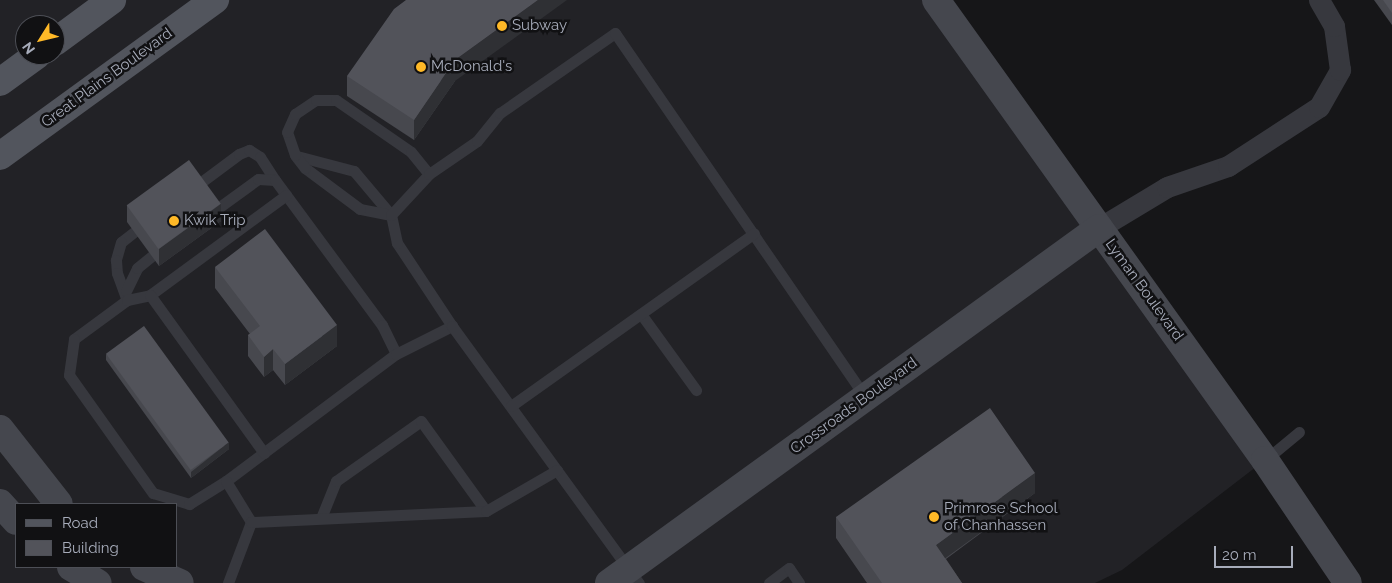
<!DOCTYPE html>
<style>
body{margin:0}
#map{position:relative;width:1392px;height:583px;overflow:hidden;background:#161618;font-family:Raleway,sans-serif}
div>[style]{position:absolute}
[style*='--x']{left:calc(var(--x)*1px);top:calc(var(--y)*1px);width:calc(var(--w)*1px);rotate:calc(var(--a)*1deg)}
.built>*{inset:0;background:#222226}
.lane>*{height:11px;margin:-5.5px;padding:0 5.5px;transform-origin:5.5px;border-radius:5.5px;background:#37383e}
.street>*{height:21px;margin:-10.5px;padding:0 10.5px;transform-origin:10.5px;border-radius:10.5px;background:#37383e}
.secondary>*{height:28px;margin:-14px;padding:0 14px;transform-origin:14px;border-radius:14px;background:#45474e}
.primary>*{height:28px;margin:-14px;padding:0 14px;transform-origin:14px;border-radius:14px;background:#52555d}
.wall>*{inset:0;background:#47484e}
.shaded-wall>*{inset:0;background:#2f3034}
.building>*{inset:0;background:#52535a;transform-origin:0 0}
.dots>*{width:14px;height:14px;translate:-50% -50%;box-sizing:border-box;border:2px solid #111113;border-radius:50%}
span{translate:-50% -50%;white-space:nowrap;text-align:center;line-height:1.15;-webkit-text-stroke:5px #111113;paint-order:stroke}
.poi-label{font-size:15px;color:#a7acba}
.left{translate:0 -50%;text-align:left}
.street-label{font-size:15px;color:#a7acba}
.legend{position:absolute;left:15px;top:503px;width:162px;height:65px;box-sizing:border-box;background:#111113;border:1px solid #4d4f56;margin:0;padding:6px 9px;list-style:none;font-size:15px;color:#a7acba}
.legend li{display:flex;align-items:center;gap:10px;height:25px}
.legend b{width:25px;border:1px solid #4d4f56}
.north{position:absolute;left:15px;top:15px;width:50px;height:50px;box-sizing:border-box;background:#111113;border:1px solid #4d4f56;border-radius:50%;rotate:234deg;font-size:14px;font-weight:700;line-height:20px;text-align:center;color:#a7acba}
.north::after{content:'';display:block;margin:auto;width:18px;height:22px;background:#ffb927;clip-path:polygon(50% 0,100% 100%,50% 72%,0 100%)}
.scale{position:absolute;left:1214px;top:546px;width:79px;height:22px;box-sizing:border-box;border:2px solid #a7acba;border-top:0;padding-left:6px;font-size:15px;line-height:18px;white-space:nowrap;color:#a7acba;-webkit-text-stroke:4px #111113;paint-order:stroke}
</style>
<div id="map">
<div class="built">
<div style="clip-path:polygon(evenodd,0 0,936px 0,1265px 460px,1122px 570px,1095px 583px,0 583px,0 0,25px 25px,55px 25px,55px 55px,25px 55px,25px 25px,0 0,16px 504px,176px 504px,176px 567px,16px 567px,16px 504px)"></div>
</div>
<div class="lane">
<div style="--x:297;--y:156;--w:59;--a:14.7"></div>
<div style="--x:354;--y:171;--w:57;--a:49.9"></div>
<div style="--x:196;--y:186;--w:54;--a:-36.7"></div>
<div style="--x:239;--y:154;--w:11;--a:-22"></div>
<div style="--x:249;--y:150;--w:13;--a:32"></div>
<div style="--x:260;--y:157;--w:27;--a:57"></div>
<div style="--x:214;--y:211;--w:54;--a:-36"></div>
<div style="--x:258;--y:179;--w:17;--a:3"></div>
<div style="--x:275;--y:180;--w:180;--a:53.6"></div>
<div style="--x:382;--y:325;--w:32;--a:64"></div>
<div style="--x:391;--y:215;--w:32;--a:-169"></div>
<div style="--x:360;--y:209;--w:69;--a:-143.3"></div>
<div style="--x:305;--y:168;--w:16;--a:-128"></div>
<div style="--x:295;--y:155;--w:24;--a:-109"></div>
<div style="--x:287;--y:132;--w:20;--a:-66"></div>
<div style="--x:295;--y:114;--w:25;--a:-34"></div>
<div style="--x:316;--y:100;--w:20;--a:0"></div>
<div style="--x:336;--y:100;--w:91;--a:34.7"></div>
<div style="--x:411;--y:152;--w:28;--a:51"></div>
<div style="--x:134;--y:232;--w:16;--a:142"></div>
<div style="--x:121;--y:242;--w:19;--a:106"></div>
<div style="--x:116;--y:260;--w:13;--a:86"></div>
<div style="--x:117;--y:273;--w:29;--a:70"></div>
<div style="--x:127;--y:300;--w:66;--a:143.7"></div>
<div style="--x:74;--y:339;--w:36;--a:98"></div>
<div style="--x:69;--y:375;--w:145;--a:54.6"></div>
<div style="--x:153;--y:493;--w:38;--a:17"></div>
<div style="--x:189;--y:504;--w:44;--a:-31.9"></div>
<div style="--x:226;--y:481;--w:212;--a:-36.8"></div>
<div style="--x:396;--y:354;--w:63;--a:-26.6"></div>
<div style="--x:452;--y:326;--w:100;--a:-123.5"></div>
<div style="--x:397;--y:243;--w:29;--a:-102"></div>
<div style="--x:391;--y:215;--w:56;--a:-47.2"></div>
<div style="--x:429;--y:174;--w:58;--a:-34.5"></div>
<div style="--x:477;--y:141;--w:36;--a:-51"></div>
<div style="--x:500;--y:113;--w:140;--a:-34.8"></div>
<div style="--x:615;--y:33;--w:443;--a:55.5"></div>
<div style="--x:126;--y:291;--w:25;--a:-64"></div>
<div style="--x:137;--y:268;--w:19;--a:-39"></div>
<div style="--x:150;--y:295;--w:169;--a:-36.3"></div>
<div style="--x:127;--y:300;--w:24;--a:-12"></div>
<div style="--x:150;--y:295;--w:195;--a:54.2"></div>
<div style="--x:641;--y:314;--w:94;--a:54.1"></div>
<div style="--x:452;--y:326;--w:318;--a:54"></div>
<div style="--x:511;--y:406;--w:298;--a:-35.4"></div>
<div style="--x:1265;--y:460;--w:44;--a:-39.5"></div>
<div style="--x:226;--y:481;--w:48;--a:58.6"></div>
<div style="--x:251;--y:522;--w:65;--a:110.7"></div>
<div style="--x:321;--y:518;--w:40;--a:-68"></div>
<div style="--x:336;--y:481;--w:104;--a:-35.2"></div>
<div style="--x:421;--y:421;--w:111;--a:54.2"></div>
<div style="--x:251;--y:522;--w:235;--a:-2.7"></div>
<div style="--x:486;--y:511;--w:82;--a:-30"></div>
<div style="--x:769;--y:583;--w:25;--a:-37"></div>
<div style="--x:789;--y:568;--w:18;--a:56"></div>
</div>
<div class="street">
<div style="--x:1099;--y:228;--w:79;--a:-31.1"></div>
<div style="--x:1167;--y:187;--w:65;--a:-19"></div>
<div style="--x:1228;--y:166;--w:108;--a:-33"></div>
<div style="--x:1319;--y:107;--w:43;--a:-60.4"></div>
<div style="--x:1340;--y:70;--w:44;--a:-97.8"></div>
<div style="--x:1334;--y:26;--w:30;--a:-120"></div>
</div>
<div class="secondary">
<div style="--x:936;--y:0;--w:566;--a:54.43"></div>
<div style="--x:1265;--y:460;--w:148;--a:56"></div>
<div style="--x:0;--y:429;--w:95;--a:51.8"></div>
<div style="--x:0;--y:503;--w:24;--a:48"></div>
<div style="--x:71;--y:567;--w:31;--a:31"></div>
<div style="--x:144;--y:567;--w:39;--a:24"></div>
<div style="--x:609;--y:583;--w:605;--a:-35.92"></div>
</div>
<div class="primary">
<div style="--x:55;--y:42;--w:71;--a:-36.4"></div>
<div style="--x:0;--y:82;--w:46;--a:-36.1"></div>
<div style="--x:0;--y:156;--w:266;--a:-36"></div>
</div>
<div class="wall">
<div style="clip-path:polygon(1374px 0,1392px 0,1392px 25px)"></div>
<div style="clip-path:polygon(347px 76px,455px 81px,414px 140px,347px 96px)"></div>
<div style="clip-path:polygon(127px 205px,221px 221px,159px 266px,127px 222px)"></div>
<div style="clip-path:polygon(215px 267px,337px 346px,285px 385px,273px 370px,264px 377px,248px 356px,248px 335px,250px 334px,215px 288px)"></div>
<div style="clip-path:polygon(106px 354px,229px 449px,191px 478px,106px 360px)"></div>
<div style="clip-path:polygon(1035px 493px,946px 559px,962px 583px,867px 583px,836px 538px,836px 517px)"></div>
</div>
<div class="shaded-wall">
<div style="clip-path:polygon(538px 0,567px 0,455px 81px,414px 140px,414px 120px,455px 60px)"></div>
<div style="clip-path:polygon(221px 204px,221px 221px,159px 266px,159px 249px)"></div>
<div style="clip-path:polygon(337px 325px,337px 346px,285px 385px,285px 364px)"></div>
<div style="clip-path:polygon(273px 349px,273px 370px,264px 377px,264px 357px)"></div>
<div style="clip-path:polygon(229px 442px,229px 449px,191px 478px,191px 472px)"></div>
<div style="clip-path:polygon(1035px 473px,1035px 493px,936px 565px,936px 545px)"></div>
</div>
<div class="building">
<div style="clip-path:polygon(406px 0,538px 0,455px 60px,414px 120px,347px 76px,394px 9px)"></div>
<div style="clip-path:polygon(1383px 0,1392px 0,1392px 13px)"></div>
<div style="left:189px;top:160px;width:54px;height:77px;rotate:54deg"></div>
<div style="clip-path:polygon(265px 229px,337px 325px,285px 364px,273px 349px,264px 357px,248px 335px,260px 326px,215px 267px)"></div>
<div style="left:144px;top:326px;width:144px;height:47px;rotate:54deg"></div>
<div style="clip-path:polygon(990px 408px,1035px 473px,936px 545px,962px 583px,882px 583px,836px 517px)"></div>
</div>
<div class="dots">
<div style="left:502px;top:26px;background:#ffb927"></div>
<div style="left:421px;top:67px;background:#ffb927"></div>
<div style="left:174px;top:221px;background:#ffb927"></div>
<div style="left:934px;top:517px;background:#ffb927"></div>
</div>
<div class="poi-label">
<span class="left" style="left:512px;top:26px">Subway</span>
<span class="left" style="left:431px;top:67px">McDonald's</span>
<span class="left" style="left:184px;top:221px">Kwik Trip</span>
<span class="left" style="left:944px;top:517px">Primrose School<br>of Chanhassen</span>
</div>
<div class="street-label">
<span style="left:107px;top:78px;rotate:-36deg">Great Plains Boulevard</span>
<span style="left:1144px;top:290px;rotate:54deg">Lyman Boulevard</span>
<span style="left:854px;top:406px;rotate:-36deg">Crossroads Boulevard</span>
</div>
<ul class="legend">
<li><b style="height:6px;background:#52555d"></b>Road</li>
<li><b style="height:14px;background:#52535a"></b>Building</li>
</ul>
<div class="north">N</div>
<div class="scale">20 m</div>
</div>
